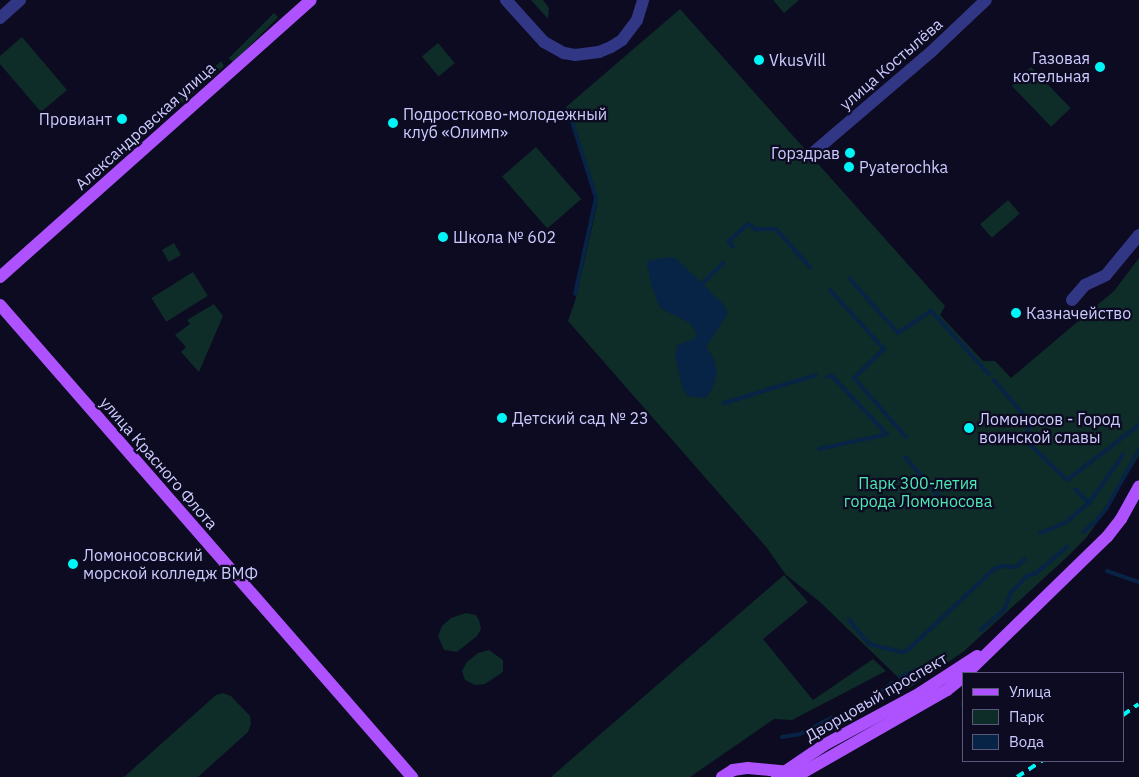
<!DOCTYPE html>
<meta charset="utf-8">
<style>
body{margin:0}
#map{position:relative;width:1139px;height:777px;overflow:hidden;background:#0d0b21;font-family:"IBM Plex Sans",sans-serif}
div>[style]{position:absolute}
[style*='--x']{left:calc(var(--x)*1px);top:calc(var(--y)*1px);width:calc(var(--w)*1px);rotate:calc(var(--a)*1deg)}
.green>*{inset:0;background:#0e2c28;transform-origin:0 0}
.water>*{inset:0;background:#072345}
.stream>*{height:4px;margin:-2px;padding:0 2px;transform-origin:2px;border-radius:2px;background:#072345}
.minor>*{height:12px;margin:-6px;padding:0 6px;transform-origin:6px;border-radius:6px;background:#323785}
.major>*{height:12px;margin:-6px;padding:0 6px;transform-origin:6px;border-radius:6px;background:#ae52ff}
.rail>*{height:4px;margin-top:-2px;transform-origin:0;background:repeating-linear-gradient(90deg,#00f6f6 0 8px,transparent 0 14px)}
.dots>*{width:14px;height:14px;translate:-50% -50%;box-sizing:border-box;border:2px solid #0d0b21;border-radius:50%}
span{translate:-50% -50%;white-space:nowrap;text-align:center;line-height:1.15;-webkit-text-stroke:4.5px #0d0b21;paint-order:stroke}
.poi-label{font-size:16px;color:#cccbff}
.right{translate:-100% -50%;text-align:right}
.left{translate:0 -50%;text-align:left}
.street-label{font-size:16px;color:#cccbff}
.park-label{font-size:16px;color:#4de9b3}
.legend{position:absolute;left:962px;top:672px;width:162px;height:90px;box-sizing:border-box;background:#0d0b21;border:1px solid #59587a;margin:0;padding:6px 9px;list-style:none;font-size:15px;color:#cccbff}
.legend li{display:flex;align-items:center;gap:10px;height:25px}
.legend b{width:25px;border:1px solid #59587a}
</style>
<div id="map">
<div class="green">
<div style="clip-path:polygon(531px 0,543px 0,549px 8px,548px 19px)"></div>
<div style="clip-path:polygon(773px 0,799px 0,784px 13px)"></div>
<div style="clip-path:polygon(680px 9px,945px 306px,940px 315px,983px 361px,995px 361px,1011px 378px,1114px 291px,1139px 258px,1139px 456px,1103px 514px,1086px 538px,1066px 558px,963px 652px,909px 688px,820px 602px,786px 575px,767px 548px,568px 321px,576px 298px,597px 205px,566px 107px)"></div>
<div style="left:274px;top:13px;width:6px;height:64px;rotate:45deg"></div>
<div style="clip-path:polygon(22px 37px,67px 90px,41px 112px,0 64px,0 56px)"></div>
<div style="left:438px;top:43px;width:26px;height:21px;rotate:50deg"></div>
<div style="clip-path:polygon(221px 61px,224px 66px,154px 128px,151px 124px)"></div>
<div style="left:1031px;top:67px;width:57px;height:27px;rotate:46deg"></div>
<div style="left:536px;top:147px;width:69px;height:45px;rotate:49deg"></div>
<div style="left:1008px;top:200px;width:18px;height:37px;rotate:49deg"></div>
<div style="left:174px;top:243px;width:14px;height:14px;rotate:60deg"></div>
<div style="left:193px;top:272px;width:28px;height:49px;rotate:58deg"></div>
<div style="clip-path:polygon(214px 304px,223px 316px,199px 372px,181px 352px,186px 347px,175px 335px,190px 324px,187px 320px)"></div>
<div style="clip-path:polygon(784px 575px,808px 602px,763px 639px,813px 700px,873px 659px,886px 671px,792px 720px,774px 719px,690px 777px,551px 777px)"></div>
<div style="clip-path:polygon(466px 613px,476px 615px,479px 620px,481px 629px,477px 636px,457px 652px,444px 650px,438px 636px,442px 626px,451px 618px)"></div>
<div style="clip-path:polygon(489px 650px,503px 660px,503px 672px,485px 684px,475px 685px,465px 680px,462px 671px,467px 662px,478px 653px)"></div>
<div style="clip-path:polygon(223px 693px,231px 696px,250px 716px,251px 724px,248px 732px,198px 777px,124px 777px,216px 695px)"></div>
</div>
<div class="water">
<div style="clip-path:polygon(671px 257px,677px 259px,723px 304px,728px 313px,706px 347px,714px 359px,717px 372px,712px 390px,705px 398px,688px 396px,683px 390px,675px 356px,677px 345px,695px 339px,696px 332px,690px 323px,660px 308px,652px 287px,647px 265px,649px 260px)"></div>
</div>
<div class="stream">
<div style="--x:568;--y:109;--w:93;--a:72.5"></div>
<div style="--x:596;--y:198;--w:98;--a:102.3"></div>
<div style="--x:733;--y:247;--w:7;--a:-124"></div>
<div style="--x:729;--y:241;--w:25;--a:-42"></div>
<div style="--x:748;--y:224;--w:9;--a:36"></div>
<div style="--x:755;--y:229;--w:21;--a:0"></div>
<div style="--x:776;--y:229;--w:51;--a:48.2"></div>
<div style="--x:849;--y:278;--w:74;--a:48.3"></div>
<div style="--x:898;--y:333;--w:40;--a:-34"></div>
<div style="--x:931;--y:311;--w:86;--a:47.4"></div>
<div style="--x:702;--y:284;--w:30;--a:-45"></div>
<div style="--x:830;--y:290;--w:80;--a:47.5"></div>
<div style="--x:884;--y:349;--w:42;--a:136"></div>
<div style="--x:854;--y:378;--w:79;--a:48.6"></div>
<div style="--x:827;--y:377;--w:5;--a:-11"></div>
<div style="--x:832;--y:376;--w:80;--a:46.5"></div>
<div style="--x:994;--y:380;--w:57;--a:49.3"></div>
<div style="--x:1031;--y:423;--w:17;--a:114"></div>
<div style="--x:1024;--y:439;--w:59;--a:43.6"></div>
<div style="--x:1067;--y:480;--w:91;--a:-37.4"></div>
<div style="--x:724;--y:403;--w:96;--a:-16.9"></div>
<div style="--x:819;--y:449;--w:70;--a:-12.4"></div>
<div style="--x:905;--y:457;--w:54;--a:49.5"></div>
<div style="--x:1075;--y:489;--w:20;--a:45"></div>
<div style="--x:1083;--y:532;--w:17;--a:-40"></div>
<div style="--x:1096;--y:521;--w:16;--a:-50"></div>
<div style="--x:1106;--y:509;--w:68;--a:-60.8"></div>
<div style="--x:1040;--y:533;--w:27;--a:-22"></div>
<div style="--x:1065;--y:523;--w:31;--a:-40"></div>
<div style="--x:1089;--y:503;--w:59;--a:-54.7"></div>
<div style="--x:1107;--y:571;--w:34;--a:19"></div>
<div style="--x:849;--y:620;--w:31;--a:50"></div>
<div style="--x:869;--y:644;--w:34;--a:14"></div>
<div style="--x:902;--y:652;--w:6;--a:-18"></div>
<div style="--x:908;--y:650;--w:118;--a:-43.3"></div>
<div style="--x:994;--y:569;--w:9;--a:-18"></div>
<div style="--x:1003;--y:566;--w:13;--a:4"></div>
<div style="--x:1016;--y:567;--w:12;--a:-42"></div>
<div style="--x:981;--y:630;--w:30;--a:-41"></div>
<div style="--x:1004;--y:610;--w:19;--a:-69"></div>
<div style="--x:1011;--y:592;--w:24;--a:-45"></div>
<div style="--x:1028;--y:575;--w:7;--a:-8"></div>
<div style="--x:1035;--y:574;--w:42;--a:-40.2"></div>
<div style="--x:900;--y:677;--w:27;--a:-22"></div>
<div style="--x:963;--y:704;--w:1;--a:90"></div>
<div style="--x:846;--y:718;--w:58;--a:-37.3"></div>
<div style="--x:782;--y:737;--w:18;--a:-9"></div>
<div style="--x:800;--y:734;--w:35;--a:-27"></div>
</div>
<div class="minor">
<div style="--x:506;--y:0;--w:57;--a:47.9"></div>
<div style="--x:544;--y:42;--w:23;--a:29"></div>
<div style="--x:564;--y:53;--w:11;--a:10"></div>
<div style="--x:575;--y:55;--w:24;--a:-7"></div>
<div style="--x:599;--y:52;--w:13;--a:-23"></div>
<div style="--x:611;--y:47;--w:13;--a:-32"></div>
<div style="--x:622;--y:40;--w:25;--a:-53"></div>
<div style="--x:637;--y:20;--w:21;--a:-73"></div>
<div style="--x:0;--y:18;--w:27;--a:-42"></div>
<div style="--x:815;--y:151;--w:154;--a:-40.5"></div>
<div style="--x:932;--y:51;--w:74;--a:-43.4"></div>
<div style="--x:1072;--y:300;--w:20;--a:-49"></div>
<div style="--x:1085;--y:285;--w:23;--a:-25"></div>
<div style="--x:1106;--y:275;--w:52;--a:-50.5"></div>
</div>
<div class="major">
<div style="--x:0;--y:277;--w:416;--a:-41.7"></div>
<div style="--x:0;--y:305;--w:627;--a:48.88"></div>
<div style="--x:967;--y:673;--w:195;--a:-44.2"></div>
<div style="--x:1107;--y:537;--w:23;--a:-52"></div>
<div style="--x:1121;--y:519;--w:37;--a:-61"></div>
<div style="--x:722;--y:777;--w:13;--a:-32"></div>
<div style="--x:733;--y:770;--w:15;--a:-8"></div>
<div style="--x:748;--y:768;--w:42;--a:5.4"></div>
<div style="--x:777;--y:777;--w:57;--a:-34.2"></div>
<div style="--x:824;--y:745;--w:109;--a:-28.4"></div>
<div style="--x:920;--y:693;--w:68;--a:-33"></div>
<div style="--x:795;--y:777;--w:175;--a:-29.8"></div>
<div style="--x:947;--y:690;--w:21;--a:-39"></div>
</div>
<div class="rail">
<div style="--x:1123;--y:715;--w:19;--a:-35"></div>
<div style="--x:1017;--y:777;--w:30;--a:-33"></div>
</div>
<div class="dots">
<div style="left:759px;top:60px;background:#00f6f6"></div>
<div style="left:1100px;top:67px;background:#00f6f6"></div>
<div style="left:122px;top:119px;background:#00f6f6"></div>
<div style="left:393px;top:123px;background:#00f6f6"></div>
<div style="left:850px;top:153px;background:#00f6f6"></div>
<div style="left:849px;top:167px;background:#00f6f6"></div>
<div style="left:443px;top:237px;background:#00f6f6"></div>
<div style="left:1016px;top:313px;background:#00f6f6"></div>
<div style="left:502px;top:418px;background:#00f6f6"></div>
<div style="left:969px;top:428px;background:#00f6f6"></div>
<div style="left:73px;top:564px;background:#00f6f6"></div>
</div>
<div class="poi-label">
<span class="right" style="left:1090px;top:67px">Газовая<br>котельная</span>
<span class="left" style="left:769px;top:60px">VkusVill</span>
<span class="left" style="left:403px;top:123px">Подростково-молодежный<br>клуб «Олимп»</span>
<span class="right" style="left:112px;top:119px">Провиант</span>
<span class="right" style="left:840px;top:153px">Горздрав</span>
<span class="left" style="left:859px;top:167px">Pyaterochka</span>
<span class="left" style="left:453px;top:237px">Школа № 602</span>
<span class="left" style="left:1026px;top:313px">Казначейство</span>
<span class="left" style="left:512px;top:418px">Детский сад № 23</span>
<span class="left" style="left:979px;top:428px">Ломоносов - Город<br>воинской славы</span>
<span class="left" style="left:83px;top:564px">Ломоносовский<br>морской колледж ВМФ</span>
</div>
<div class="street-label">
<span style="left:891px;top:64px;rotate:-41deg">улица Костылёва</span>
<span style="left:145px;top:126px;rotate:-42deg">Александровская улица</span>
<span style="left:159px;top:463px;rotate:49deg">улица Красного Флота</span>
<span style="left:876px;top:697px;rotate:-30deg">Дворцовый проспект</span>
</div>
<div class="park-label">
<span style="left:918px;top:492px">Парк 300-летия<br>города Ломоносова</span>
</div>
<ul class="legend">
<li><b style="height:6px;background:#ae52ff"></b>Улица</li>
<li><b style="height:14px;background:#0e2c28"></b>Парк</li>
<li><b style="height:14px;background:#072345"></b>Вода</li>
</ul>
</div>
